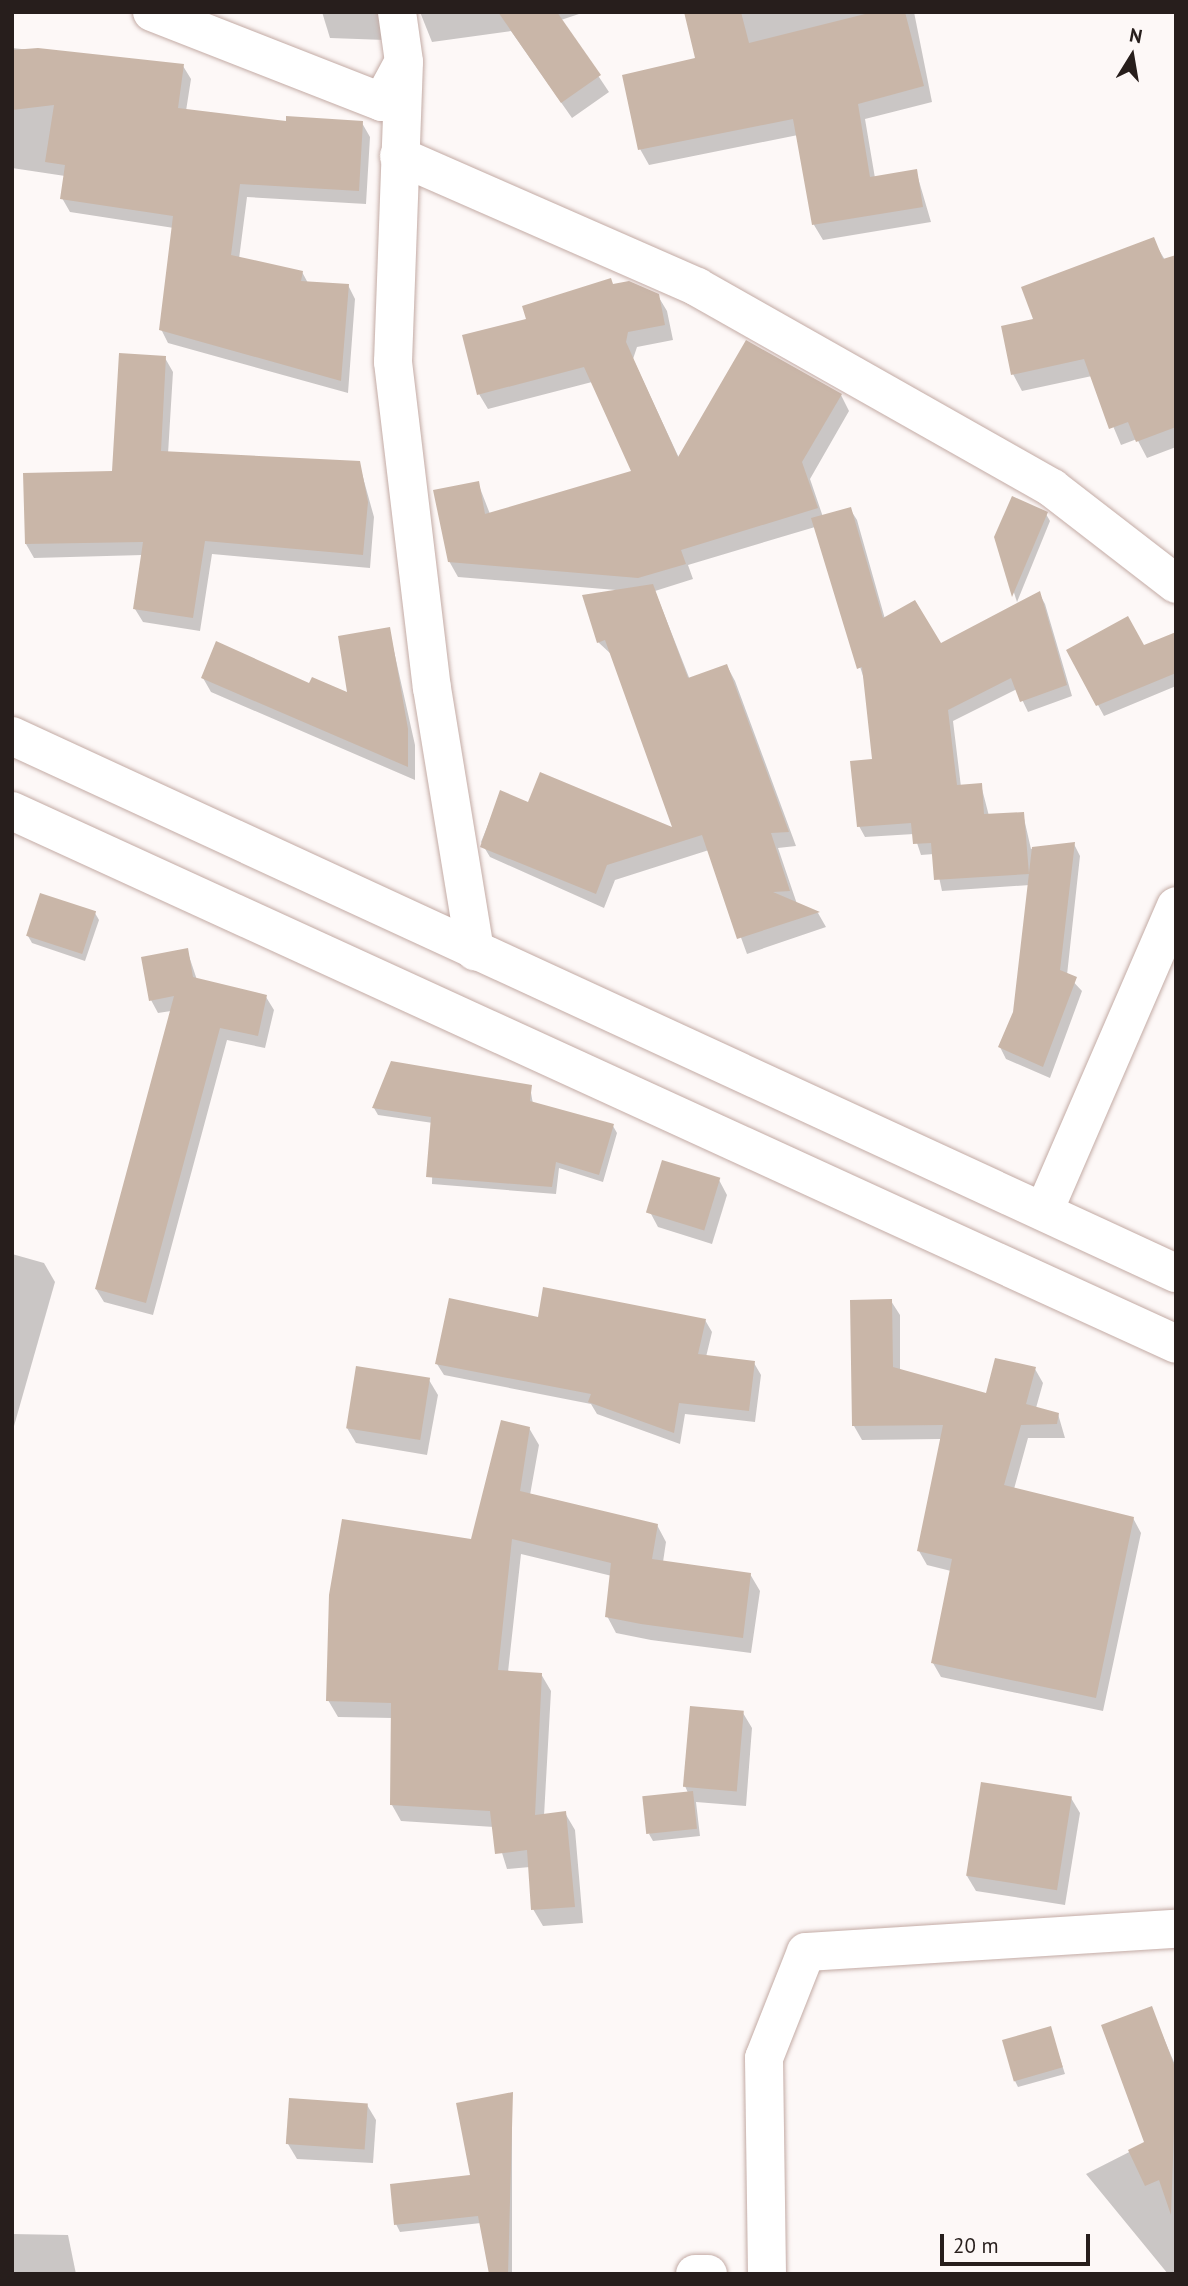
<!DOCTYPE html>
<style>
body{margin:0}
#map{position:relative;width:1188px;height:2286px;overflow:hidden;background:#fdf8f7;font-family:"PT Sans",sans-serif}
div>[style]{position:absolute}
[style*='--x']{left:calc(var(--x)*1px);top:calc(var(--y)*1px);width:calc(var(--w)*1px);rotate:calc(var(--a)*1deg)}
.shadow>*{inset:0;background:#0003}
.building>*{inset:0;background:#c9b6a8;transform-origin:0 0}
.roads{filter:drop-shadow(0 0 2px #c3aba5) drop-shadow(0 0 2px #c3aba5)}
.minor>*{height:38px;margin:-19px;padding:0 19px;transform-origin:19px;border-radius:19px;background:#fff}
.tertiary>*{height:38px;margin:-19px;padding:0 19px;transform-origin:19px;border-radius:19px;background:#fff}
span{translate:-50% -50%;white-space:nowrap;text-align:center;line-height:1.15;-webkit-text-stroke:7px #fdf8f7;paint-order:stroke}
.frame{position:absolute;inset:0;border:14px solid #271e1c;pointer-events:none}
.north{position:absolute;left:1097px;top:21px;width:70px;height:70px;-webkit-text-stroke:5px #fdf8f7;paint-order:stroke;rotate:11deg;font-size:19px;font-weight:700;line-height:28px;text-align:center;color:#271e1c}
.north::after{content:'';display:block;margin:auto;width:24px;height:32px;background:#271e1c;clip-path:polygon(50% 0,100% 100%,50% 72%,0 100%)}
.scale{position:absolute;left:940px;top:2234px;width:150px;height:32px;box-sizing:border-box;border:4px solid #271e1c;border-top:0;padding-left:9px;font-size:21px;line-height:24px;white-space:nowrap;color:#271e1c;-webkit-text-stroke:5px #fdf8f7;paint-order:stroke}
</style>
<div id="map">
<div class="shadow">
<div style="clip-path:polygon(322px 12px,395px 12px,385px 40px,330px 38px)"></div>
<div style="clip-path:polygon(420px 12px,585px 12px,561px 20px,609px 92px,572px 118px,511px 31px,432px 42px)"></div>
<div style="clip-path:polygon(692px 12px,914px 12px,932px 102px,865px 119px,875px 178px,916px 171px,931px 222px,823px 240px,814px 225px,798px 135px,649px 165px,640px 149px,697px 59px)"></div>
<div style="clip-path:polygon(12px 48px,183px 66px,191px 79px,186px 111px,288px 123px,362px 123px,370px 137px,366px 204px,247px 197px,239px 259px,302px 272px,308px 283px,348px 285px,355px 299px,348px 393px,168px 343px,161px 329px,174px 228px,70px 212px,62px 198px,65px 176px,12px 168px)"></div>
<div style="clip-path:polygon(1153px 240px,1165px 260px,1176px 257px,1176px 447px,1147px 458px,1137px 439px,1121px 445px,1092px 376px,1022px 391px,1013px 374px,1036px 320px)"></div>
<div style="clip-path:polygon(614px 286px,658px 296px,667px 311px,673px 340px,637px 347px,633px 359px,679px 458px,841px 395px,849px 411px,810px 479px,823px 517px,850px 509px,857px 520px,885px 619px,941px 645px,1039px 593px,1045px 604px,1072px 696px,1028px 712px,1017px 689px,953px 721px,961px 787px,981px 785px,989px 816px,1023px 814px,1031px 849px,1074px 844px,1080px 856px,1067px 975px,1082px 991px,1050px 1078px,1006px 1059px,1000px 1047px,1015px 1012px,1030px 885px,942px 891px,934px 854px,921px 855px,914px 834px,865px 837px,859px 826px,874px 760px,864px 679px,815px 527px,688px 565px,693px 579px,655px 591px,690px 680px,727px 666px,735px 681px,796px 846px,778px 848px,797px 904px,818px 913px,826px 927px,747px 954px,709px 850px,615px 880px,604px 908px,490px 857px,481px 842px,501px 793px,529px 804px,675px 830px,612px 655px,598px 642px,616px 590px,458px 577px,449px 561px,478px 483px,490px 514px,633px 472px,592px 382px,488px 409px,479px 394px,528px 320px)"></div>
<div style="clip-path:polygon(165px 358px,173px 372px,168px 454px,359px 463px,374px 517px,370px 568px,212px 554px,200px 631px,143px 622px,135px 609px,143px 555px,34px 558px,26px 544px,114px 472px)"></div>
<div style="clip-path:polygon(1046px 514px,1050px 521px,1017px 602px,996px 537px)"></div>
<div style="clip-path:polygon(389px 629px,415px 745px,415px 780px,211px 692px,203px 678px,310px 685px,349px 695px)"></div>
<div style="clip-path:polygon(1176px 634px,1176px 686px,1104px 716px,1068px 650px,1144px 647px)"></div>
<div style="clip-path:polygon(95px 913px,99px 920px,85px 961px,32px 943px,28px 936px)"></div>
<div style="clip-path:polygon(187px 950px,197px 980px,266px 997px,274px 1010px,265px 1048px,227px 1040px,153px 1315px,104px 1302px,96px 1289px,171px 1011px,158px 1013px,151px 1000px)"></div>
<div style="clip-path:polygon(530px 1087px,533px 1104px,613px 1126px,617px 1133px,603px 1182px,559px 1168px,556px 1194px,432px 1184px,433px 1123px,378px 1115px,374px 1108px)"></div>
<div style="clip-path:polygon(719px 1180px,727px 1195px,712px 1244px,658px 1227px,650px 1212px)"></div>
<div style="clip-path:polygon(12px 1254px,44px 1263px,55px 1282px,14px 1426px)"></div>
<div style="clip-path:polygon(891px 1301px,900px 1315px,900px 1371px,988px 1395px,1035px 1369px,1043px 1383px,1036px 1408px,1058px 1414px,1065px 1438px,1028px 1438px,1014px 1489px,1133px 1518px,1141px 1533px,1103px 1711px,941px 1677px,933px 1663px,951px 1571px,927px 1565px,919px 1551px,942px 1439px,862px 1440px,854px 1426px)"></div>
<div style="clip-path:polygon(539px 1319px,705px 1320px,712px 1332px,706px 1357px,754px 1363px,761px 1375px,755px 1422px,685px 1414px,680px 1444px,597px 1414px,591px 1404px,444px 1375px,437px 1364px)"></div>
<div style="clip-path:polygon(429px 1380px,438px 1395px,427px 1455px,356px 1443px,347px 1428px)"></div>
<div style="clip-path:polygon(529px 1428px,539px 1445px,530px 1495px,657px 1525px,666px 1542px,663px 1562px,750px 1574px,760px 1591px,751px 1653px,651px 1640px,616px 1633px,607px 1616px,612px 1576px,521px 1554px,508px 1672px,541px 1674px,551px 1691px,544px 1816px,565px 1813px,575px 1830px,583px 1923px,543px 1926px,533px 1909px,530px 1867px,507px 1869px,494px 1827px,401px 1821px,392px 1805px,393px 1718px,338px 1717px,328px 1700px,473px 1541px)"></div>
<div style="clip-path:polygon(743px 1713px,752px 1728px,746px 1806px,696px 1802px,700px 1836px,653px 1841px,649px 1834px,688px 1793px,685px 1786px)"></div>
<div style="clip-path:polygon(1071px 1798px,1080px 1813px,1065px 1905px,976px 1891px,967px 1876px)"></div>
<div style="clip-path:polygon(1151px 2008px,1176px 2067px,1176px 2274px,1168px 2274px,1086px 2174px,1147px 2143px)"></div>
<div style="clip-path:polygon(1050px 2028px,1065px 2074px,1018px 2087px,1014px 2079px)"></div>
<div style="clip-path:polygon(512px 2094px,512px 2274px,491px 2274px,481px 2223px,400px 2232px,396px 2224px,472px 2177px)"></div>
<div style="clip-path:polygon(367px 2105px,376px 2120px,373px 2163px,297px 2159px,288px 2144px)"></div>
<div style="clip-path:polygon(12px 2234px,68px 2235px,76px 2274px,12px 2274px)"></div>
</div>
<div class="building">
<div style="clip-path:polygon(498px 12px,557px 12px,601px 75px,561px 103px)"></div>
<div style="clip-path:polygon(684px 12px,741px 12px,749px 43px,873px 12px,905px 12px,924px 86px,858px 104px,870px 177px,917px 169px,923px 207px,812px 225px,793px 119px,638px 150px,622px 75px,695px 58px)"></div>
<div style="clip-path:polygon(38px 48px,184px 64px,178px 108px,286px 121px,286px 116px,363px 121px,359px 191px,240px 184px,231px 255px,303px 271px,301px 281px,349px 284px,341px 381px,159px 330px,173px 216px,60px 199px,65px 165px,45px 162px,54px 105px,12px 110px,12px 50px)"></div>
<div style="clip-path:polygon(1154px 237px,1163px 259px,1176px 255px,1176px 427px,1136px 442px,1128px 422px,1109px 429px,1084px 359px,1011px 375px,1001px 326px,1033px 319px,1021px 287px)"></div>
<div style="clip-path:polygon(611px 278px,613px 284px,629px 281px,659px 294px,665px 325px,628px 332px,626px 342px,678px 457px,746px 340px,842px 394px,802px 462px,818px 508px,681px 550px,686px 564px,638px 578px,448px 562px,433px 490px,479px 481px,485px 514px,631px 471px,584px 367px,477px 395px,462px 335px,526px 319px,522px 306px)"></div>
<div style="clip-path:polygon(119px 353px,166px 356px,161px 451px,360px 461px,368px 502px,363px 555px,205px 541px,193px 618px,133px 609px,143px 542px,25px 544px,23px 473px,112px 471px)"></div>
<div style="clip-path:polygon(1012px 496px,1048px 512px,1012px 597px,994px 537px)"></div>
<div style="clip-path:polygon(851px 507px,883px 618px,915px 600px,941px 643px,1040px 591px,1067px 685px,1020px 702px,1011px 678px,948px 710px,957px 785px,982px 783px,984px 814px,1024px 812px,1029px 874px,934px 880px,931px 843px,913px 844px,911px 823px,857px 827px,850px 761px,872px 759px,862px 667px,857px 669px,811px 518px)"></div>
<div style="clip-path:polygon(653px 584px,688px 678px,727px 664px,789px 832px,771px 833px,790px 891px,773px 892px,820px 912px,737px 939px,702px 835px,607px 865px,596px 894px,480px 847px,500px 790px,528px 802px,540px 772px,672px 827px,605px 640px,597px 643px,582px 595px)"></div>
<div style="clip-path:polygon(1128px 616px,1144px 645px,1176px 632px,1176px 673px,1096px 706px,1066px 650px)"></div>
<div style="clip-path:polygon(390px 627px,408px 729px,408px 767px,201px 678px,216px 641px,309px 683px,312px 677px,347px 692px,338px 636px)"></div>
<div style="clip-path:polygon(1075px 842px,1060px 970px,1077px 977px,1043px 1067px,998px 1047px,1013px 1012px,1032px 847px)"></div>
<div style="left:40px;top:893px;width:59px;height:45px;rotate:18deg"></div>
<div style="clip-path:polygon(188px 948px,193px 977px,267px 995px,258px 1036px,220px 1028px,146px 1303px,95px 1289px,174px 996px,149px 1001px,141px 957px)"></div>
<div style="clip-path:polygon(391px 1061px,532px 1085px,530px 1101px,614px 1124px,599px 1175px,556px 1162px,552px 1187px,426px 1177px,431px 1117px,372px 1108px)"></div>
<div style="left:662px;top:1160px;width:61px;height:55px;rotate:17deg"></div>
<div style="clip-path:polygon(543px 1287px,706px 1319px,698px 1354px,755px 1361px,749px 1411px,679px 1403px,674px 1433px,588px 1402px,591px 1394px,435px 1364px,449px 1298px,538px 1317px)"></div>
<div style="clip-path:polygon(892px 1299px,893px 1367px,986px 1393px,995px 1358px,1036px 1367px,1026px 1404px,1059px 1413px,1057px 1424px,1021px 1425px,1004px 1485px,1134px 1517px,1096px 1698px,931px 1663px,952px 1559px,917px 1551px,943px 1425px,852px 1426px,850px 1300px)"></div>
<div style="left:356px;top:1366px;width:75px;height:63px;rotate:9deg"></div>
<div style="clip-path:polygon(501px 1420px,530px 1427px,520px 1491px,658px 1524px,652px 1559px,751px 1573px,743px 1638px,641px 1624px,605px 1617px,611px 1563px,512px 1539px,498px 1670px,542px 1673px,535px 1815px,566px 1811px,575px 1907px,531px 1910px,527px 1850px,495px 1854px,490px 1811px,390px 1805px,391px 1703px,326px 1701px,329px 1595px,342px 1519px,471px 1539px)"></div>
<div style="left:690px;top:1706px;width:54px;height:81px;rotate:5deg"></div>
<div style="left:981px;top:1782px;width:92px;height:95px;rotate:9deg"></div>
<div style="left:693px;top:1791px;width:38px;height:51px;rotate:84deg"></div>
<div style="clip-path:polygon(1152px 2006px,1176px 2070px,1171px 2215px,1159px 2180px,1145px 2186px,1128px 2150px,1144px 2142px,1101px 2025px)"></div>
<div style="left:1051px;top:2026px;width:43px;height:51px;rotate:74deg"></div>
<div style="clip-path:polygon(513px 2092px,508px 2274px,489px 2274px,478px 2216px,394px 2225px,390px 2184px,470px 2175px,456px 2103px)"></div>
<div style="left:289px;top:2098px;width:79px;height:46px;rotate:4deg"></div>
</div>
<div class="roads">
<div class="minor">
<div style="--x:152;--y:12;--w:247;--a:21.4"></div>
<div style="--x:382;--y:102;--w:44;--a:-61.7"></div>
<div style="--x:397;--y:12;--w:50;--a:82"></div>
<div style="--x:404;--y:62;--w:300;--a:92.1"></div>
<div style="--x:393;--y:362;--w:328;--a:83.2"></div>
<div style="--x:432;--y:688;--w:267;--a:80.7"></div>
<div style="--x:399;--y:156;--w:326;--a:23.7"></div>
<div style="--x:697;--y:287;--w:408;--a:29.5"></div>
<div style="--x:1052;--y:488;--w:157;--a:37.7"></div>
<div style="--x:1044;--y:1211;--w:332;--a:-66.6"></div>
<div style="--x:695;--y:2274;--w:13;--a:0"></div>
<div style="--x:767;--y:2274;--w:216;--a:-90.8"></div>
<div style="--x:764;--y:2058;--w:114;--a:-68.4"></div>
<div style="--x:806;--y:1952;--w:371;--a:-3.6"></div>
</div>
<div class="tertiary">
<div style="--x:12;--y:736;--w:1282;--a:24.77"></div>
<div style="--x:12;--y:811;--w:1280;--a:24.6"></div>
</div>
</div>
<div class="frame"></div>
<div class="north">N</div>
<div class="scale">20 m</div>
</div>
